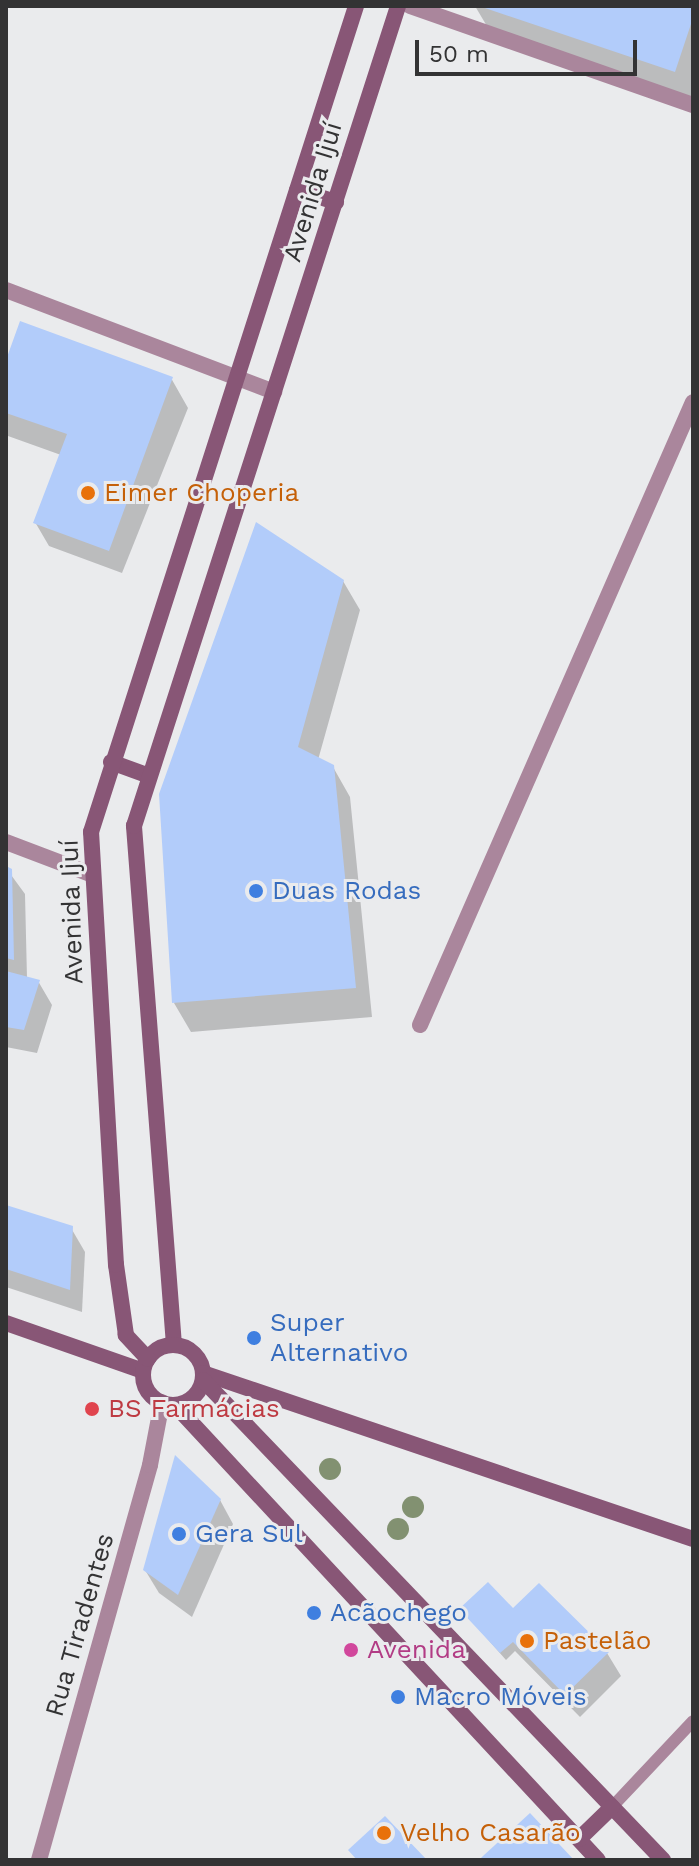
<!DOCTYPE html>
<meta charset="utf-8">
<style>
body{margin:0}
#map{position:relative;width:699px;height:1866px;overflow:hidden;background:#eaebed;font-family:"Work Sans",sans-serif}
div>[style]{position:absolute}
[style*='--x']{left:calc(var(--x)*1px);top:calc(var(--y)*1px);width:calc(var(--w)*1px);rotate:calc(var(--a)*1deg)}
.shadow>*{inset:0;background:#0003}
.building>*{inset:0;background:#b2ccfa}
.lane>*{height:12px;margin:-6px;padding:0 6px;transform-origin:6px;border-radius:6px;background:#aa869c}
.street>*{height:16px;margin:-8px;padding:0 8px;transform-origin:8px;border-radius:8px;background:#aa869c}
.secondary>*{height:16px;margin:-8px;padding:0 8px;transform-origin:8px;border-radius:8px;background:#885676}
.secondary>.ring{margin:-8px;padding:0;box-sizing:content-box;background:none;border:16px solid #885676;border-radius:50%}
.trees>*{width:22px;height:22px;margin:-11px;border-radius:50%;background:#829171}
.dots>*{width:22px;height:22px;translate:-50% -50%;box-sizing:border-box;border:4px solid #eaebed;border-radius:50%}
span{translate:-50% -50%;white-space:nowrap;text-align:center;line-height:1.15;-webkit-text-stroke:6px #eaebed;paint-order:stroke}
.street-label{font-size:26px;color:#333334}
.food-label{font-size:26px;color:#c56008}
.left{translate:0 -50%;text-align:left}
.shop-label{font-size:26px;color:#366cbe}
.health-label{font-size:26px;color:#be3a42}
.hotel-label{font-size:26px;color:#b23c85}
.frame{position:absolute;inset:0;border:8px solid #333334;pointer-events:none}
.scale{position:absolute;left:415px;top:40px;width:222px;height:36px;box-sizing:border-box;border:4px solid #333334;border-top:0;padding-left:10px;font-size:24px;line-height:28px;white-space:nowrap;color:#333334;-webkit-text-stroke:6px #eaebed;paint-order:stroke}
</style>
<div id="map">
<div class="shadow">
<div style="clip-path:polygon(475px 6px,693px 6px,692px 100px,491px 33px)"></div>
<div style="clip-path:polygon(6px 366px,171px 378px,188px 408px,122px 573px,49px 546px,35px 522px,61px 455px,8px 436px)"></div>
<div style="clip-path:polygon(343px 581px,360px 610px,318px 760px,333px 767px,350px 797px,372px 1017px,191px 1032px,174px 1003px)"></div>
<div style="clip-path:polygon(6px 868px,25px 894px,27px 978px,38px 981px,52px 1005px,37px 1053px,6px 1047px)"></div>
<div style="clip-path:polygon(6px 1207px,71px 1228px,85px 1252px,82px 1312px,6px 1287px)"></div>
<div style="clip-path:polygon(220px 1500px,233px 1524px,192px 1617px,159px 1593px,145px 1570px)"></div>
<div style="clip-path:polygon(461px 1609px,513px 1611px,607px 1653px,621px 1676px,580px 1717px,515px 1651px,506px 1660px)"></div>
</div>
<div class="building">
<div style="clip-path:polygon(479px 6px,693px 6px,693px 18px,675px 72px)"></div>
<div style="clip-path:polygon(20px 321px,173px 377px,109px 551px,33px 523px,67px 434px,6px 413px,6px 360px)"></div>
<div style="clip-path:polygon(256px 522px,344px 580px,298px 747px,334px 765px,356px 988px,172px 1003px,159px 794px)"></div>
<div style="clip-path:polygon(6px 866px,12px 869px,14px 960px,6px 958px)"></div>
<div style="clip-path:polygon(6px 971px,40px 980px,24px 1030px,6px 1027px)"></div>
<div style="clip-path:polygon(6px 1205px,73px 1226px,70px 1290px,6px 1269px)"></div>
<div style="clip-path:polygon(175px 1455px,221px 1499px,178px 1595px,143px 1570px)"></div>
<div style="clip-path:polygon(488px 1582px,513px 1608px,539px 1583px,609px 1652px,565px 1695px,513px 1642px,500px 1653px,459px 1609px)"></div>
<div style="clip-path:polygon(530px 1813px,574px 1860px,479px 1860px,483px 1856px)"></div>
<div style="clip-path:polygon(385px 1816px,427px 1860px,357px 1860px,348px 1850px)"></div>
</div>
<div class="lane">
<div style="--x:612;--y:1807;--w:118;--a:-46.7"></div>
</div>
<div class="street">
<div style="--x:410;--y:6;--w:300;--a:19.3"></div>
<div style="--x:6;--y:290;--w:287;--a:20.8"></div>
<div style="--x:6;--y:842;--w:93;--a:20.8"></div>
<div style="--x:420;--y:1025;--w:680;--a:-66.34"></div>
<div style="--x:39;--y:1860;--w:410;--a:-74.3"></div>
<div style="--x:150;--y:1465;--w:64;--a:-79.2"></div>
</div>
<div class="secondary">
<div style="--x:297;--y:190;--w:41;--a:17.1"></div>
<div style="--x:111;--y:762;--w:38;--a:20"></div>
<div style="--x:6;--y:1323;--w:145;--a:19.3"></div>
<div style="--x:174;--y:1345;--w:521;--a:-94.41"></div>
<div style="--x:134;--y:826;--w:861;--a:-72.15"></div>
<div class="ring" style="left:143px;top:1345px;width:44px;height:44px"></div>
<div style="--x:148;--y:1359;--w:33;--a:-133"></div>
<div style="--x:126;--y:1335;--w:71;--a:-98.1"></div>
<div style="--x:116;--y:1265;--w:434;--a:-93.3"></div>
<div style="--x:91;--y:832;--w:867;--a:-72.21"></div>
<div style="--x:203;--y:1373;--w:517;--a:18.72"></div>
<div style="--x:203;--y:1380;--w:665;--a:46.22"></div>
<div style="--x:175;--y:1405;--w:621;--a:47.09"></div>
<div style="--x:579;--y:1839;--w:46;--a:-44.1"></div>
</div>
<div class="trees">
<div style="left:330px;top:1469px"></div>
<div style="left:413px;top:1507px"></div>
<div style="left:398px;top:1529px"></div>
</div>
<div class="dots">
<div style="left:88px;top:493px;background:#e8710a"></div>
<div style="left:256px;top:891px;background:#3f7fe0"></div>
<div style="left:254px;top:1338px;background:#3f7fe0"></div>
<div style="left:92px;top:1409px;background:#e0444e"></div>
<div style="left:179px;top:1534px;background:#3f7fe0"></div>
<div style="left:314px;top:1613px;background:#3f7fe0"></div>
<div style="left:527px;top:1641px;background:#e8710a"></div>
<div style="left:351px;top:1650px;background:#d1479c"></div>
<div style="left:398px;top:1697px;background:#3f7fe0"></div>
<div style="left:384px;top:1833px;background:#e8710a"></div>
</div>
<div class="street-label">
<span style="left:313px;top:192px;rotate:-73deg">Avenida Ijuí</span>
<span style="left:72px;top:912px;rotate:-92deg">Avenida Ijuí</span>
<span style="left:80px;top:1625px;rotate:-74deg">Rua Tiradentes</span>
</div>
<div class="food-label">
<span class="left" style="left:104px;top:493px">Eimer Choperia</span>
<span class="left" style="left:543px;top:1641px">Pastelão</span>
<span class="left" style="left:400px;top:1833px">Velho Casarão</span>
</div>
<div class="shop-label">
<span class="left" style="left:272px;top:891px">Duas Rodas</span>
<span class="left" style="left:270px;top:1338px">Super<br>Alternativo</span>
<span class="left" style="left:195px;top:1534px">Gera Sul</span>
<span class="left" style="left:330px;top:1613px">Acãochego</span>
<span class="left" style="left:414px;top:1697px">Macro Móveis</span>
</div>
<div class="health-label">
<span class="left" style="left:108px;top:1409px">BS Farmácias</span>
</div>
<div class="hotel-label">
<span class="left" style="left:367px;top:1650px">Avenida</span>
</div>
<div class="frame"></div>
<div class="scale">50 m</div>
</div>
